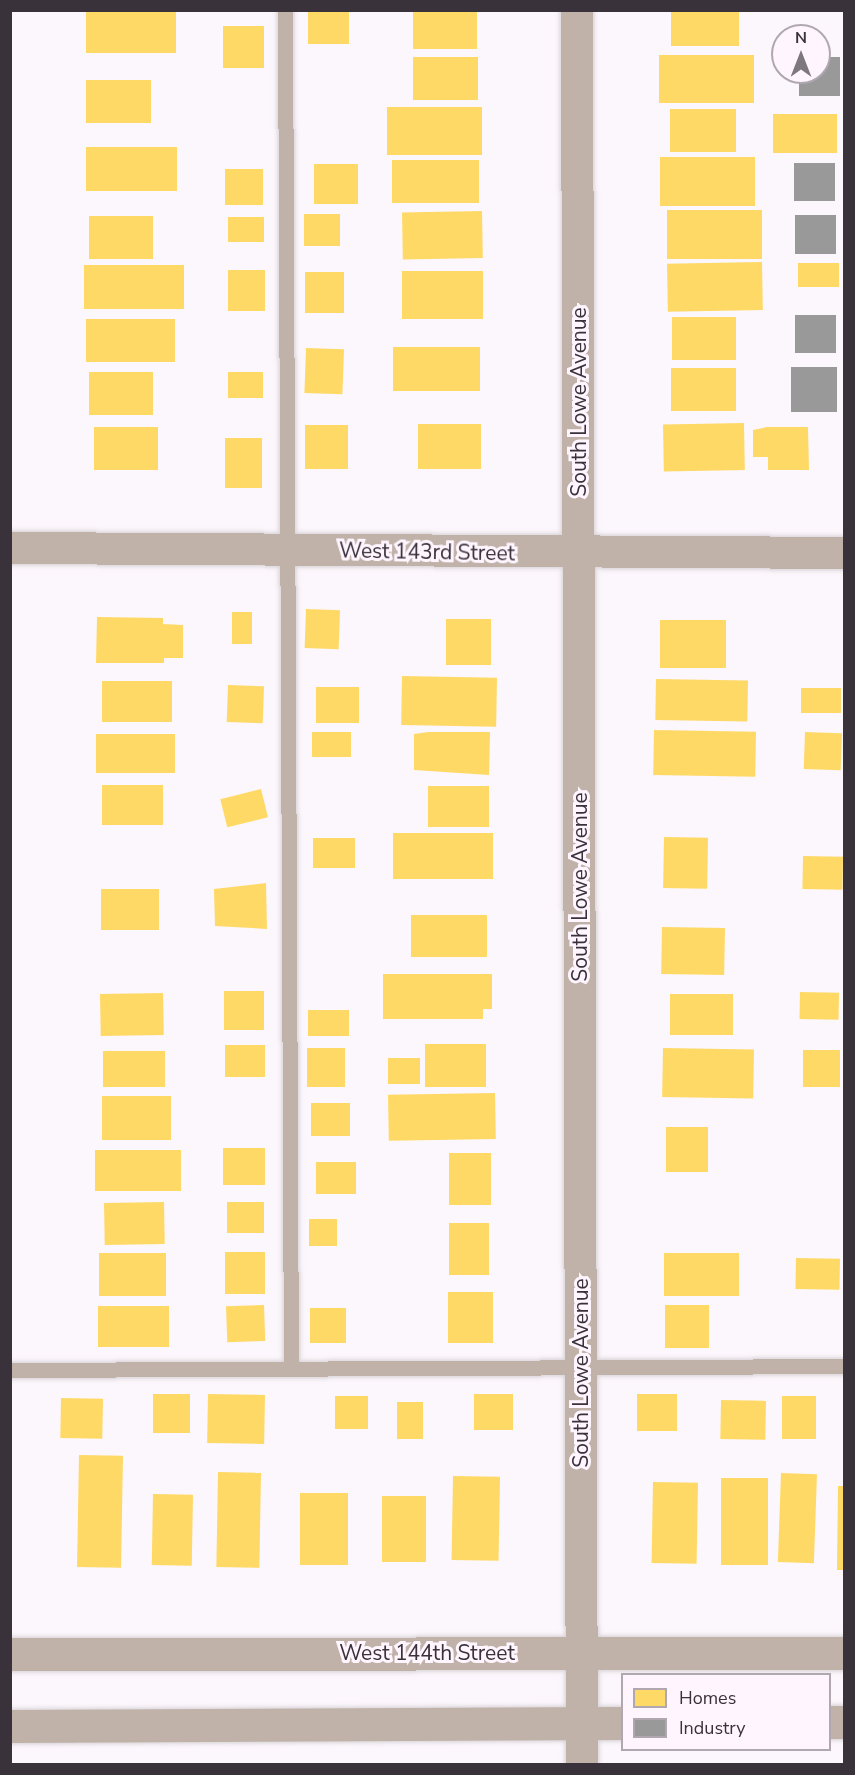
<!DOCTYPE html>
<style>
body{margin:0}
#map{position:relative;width:855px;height:1775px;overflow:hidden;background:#fcf7fc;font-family:"Nunito Sans",sans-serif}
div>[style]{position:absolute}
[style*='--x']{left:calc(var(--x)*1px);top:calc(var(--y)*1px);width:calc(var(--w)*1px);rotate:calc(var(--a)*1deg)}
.homes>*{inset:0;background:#ffd966;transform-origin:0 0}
.industry>*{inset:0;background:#999;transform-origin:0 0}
.roads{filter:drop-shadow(0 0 2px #d8d4d8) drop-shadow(0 0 2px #d8d4d8)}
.service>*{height:15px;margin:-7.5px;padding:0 7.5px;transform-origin:7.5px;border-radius:7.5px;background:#c0b2a8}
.minor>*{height:32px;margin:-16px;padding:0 16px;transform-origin:16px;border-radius:16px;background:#c0b2a8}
.tertiary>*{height:33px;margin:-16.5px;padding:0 16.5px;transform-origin:16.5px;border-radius:16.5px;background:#c0b2a8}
span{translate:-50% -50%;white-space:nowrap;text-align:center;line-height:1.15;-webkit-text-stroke:6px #fef5fe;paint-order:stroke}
.street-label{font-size:21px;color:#3a323a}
.frame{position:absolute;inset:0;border:12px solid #3a323a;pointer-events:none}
.legend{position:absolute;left:621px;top:1673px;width:210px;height:78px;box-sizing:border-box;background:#fef5fe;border:2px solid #b0a7b0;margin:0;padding:8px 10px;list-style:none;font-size:18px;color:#3a323a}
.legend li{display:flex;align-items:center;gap:12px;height:30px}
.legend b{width:30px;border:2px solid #b0a7b0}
.north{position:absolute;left:771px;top:24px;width:60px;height:60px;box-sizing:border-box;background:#fef5fe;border:2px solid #b0a7b0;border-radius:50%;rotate:0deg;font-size:16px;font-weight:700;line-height:24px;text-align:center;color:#3a323a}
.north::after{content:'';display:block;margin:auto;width:21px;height:27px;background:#7e777e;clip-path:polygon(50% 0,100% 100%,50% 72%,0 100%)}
</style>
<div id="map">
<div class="homes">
<div style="left:86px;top:10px;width:90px;height:43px"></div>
<div style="left:308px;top:10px;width:41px;height:34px"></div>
<div style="left:413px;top:10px;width:64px;height:39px"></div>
<div style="left:671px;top:10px;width:68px;height:36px"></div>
<div style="left:223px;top:26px;width:41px;height:42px"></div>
<div style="left:754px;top:55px;width:48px;height:95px;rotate:90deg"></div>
<div style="left:413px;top:57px;width:65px;height:43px"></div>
<div style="left:86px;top:80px;width:65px;height:43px"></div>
<div style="left:482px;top:107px;width:48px;height:95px;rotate:90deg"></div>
<div style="left:736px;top:109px;width:43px;height:66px;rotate:90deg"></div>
<div style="left:773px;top:114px;width:64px;height:39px"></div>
<div style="left:177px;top:147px;width:44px;height:91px;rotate:90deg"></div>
<div style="left:755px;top:157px;width:49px;height:95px;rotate:90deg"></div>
<div style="left:479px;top:160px;width:43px;height:87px;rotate:90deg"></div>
<div style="left:314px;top:164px;width:44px;height:40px"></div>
<div style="left:225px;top:169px;width:38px;height:36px"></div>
<div style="left:762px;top:210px;width:49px;height:95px;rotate:90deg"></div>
<div style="left:482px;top:211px;width:47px;height:80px;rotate:89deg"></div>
<div style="left:340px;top:214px;width:32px;height:36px;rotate:90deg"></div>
<div style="left:89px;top:216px;width:64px;height:43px"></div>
<div style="left:228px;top:217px;width:36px;height:25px"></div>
<div style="left:762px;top:262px;width:48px;height:95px;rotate:89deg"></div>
<div style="left:798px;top:263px;width:41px;height:24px"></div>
<div style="left:84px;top:265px;width:100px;height:44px"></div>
<div style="left:228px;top:270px;width:37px;height:41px"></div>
<div style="left:483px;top:271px;width:48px;height:81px;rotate:90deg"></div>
<div style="left:305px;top:272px;width:39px;height:41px"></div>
<div style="left:672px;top:317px;width:64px;height:43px"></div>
<div style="left:86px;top:319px;width:89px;height:43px"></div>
<div style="left:480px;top:347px;width:44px;height:87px;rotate:90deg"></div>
<div style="left:306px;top:348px;width:38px;height:45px;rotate:2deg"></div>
<div style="left:671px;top:368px;width:65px;height:43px"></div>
<div style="left:89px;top:372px;width:64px;height:43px"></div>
<div style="left:228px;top:372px;width:35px;height:26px"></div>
<div style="left:744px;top:423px;width:47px;height:81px;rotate:89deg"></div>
<div style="left:481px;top:424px;width:45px;height:63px;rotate:90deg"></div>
<div style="left:305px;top:425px;width:43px;height:44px"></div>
<div style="left:94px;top:427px;width:64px;height:43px"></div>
<div style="clip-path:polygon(767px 427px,808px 427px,809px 470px,768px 470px,768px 457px,753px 457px,753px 430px)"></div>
<div style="left:225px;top:438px;width:37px;height:50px"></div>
<div style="left:306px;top:609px;width:34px;height:39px;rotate:2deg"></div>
<div style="left:232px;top:612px;width:20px;height:32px"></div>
<div style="clip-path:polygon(97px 617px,163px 618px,163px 624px,183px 625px,183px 658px,164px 658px,164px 663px,96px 663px)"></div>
<div style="left:446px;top:619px;width:45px;height:46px"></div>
<div style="left:660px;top:620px;width:66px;height:48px"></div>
<div style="left:402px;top:676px;width:95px;height:49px;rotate:1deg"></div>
<div style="left:656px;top:679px;width:92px;height:41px;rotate:1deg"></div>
<div style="left:102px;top:681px;width:70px;height:41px"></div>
<div style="left:228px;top:685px;width:36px;height:37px;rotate:2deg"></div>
<div style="left:316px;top:687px;width:43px;height:36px"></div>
<div style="left:801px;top:688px;width:40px;height:25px"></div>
<div style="left:654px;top:730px;width:102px;height:45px;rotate:1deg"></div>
<div style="left:312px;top:732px;width:39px;height:25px"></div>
<div style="clip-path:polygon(428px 732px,490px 732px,489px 775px,414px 770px,414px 734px)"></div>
<div style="left:805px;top:732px;width:37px;height:37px;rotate:2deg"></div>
<div style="left:96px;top:734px;width:79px;height:39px"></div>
<div style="left:102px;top:785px;width:61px;height:40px"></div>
<div style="left:428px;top:786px;width:61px;height:41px"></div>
<div style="left:261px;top:789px;width:29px;height:42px;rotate:76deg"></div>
<div style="left:393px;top:833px;width:100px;height:46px"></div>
<div style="left:664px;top:837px;width:44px;height:51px;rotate:1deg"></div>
<div style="left:313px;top:838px;width:42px;height:30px"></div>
<div style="left:803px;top:856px;width:40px;height:33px;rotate:1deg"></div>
<div style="clip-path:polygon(266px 883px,267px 929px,215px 926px,214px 889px)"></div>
<div style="left:101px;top:889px;width:58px;height:41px"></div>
<div style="left:411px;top:915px;width:76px;height:42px"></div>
<div style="left:662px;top:927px;width:63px;height:47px;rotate:1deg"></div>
<div style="clip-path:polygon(383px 974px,492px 974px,492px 1009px,483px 1009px,483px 1019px,383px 1019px)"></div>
<div style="left:224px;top:991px;width:40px;height:39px"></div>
<div style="left:800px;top:992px;width:39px;height:27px;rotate:1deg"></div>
<div style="left:163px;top:993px;width:42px;height:63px;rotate:89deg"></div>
<div style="left:670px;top:994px;width:63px;height:41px"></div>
<div style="left:349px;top:1010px;width:26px;height:41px;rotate:90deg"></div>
<div style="left:425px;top:1044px;width:61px;height:43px"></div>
<div style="left:265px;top:1045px;width:32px;height:40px;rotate:90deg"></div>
<div style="left:307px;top:1048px;width:38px;height:39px"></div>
<div style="left:663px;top:1048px;width:91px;height:49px;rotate:1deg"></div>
<div style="left:803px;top:1050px;width:37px;height:37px"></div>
<div style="left:165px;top:1051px;width:36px;height:62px;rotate:90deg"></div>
<div style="left:388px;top:1058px;width:32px;height:26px"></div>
<div style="left:495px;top:1093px;width:46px;height:107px;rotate:89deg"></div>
<div style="left:102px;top:1096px;width:69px;height:44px"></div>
<div style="left:350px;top:1103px;width:33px;height:39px;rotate:90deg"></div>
<div style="left:666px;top:1127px;width:42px;height:45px"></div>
<div style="left:265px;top:1148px;width:37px;height:42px;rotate:90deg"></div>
<div style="left:181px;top:1150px;width:41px;height:86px;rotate:90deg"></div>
<div style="left:449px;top:1153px;width:42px;height:52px"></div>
<div style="left:316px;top:1162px;width:40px;height:32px"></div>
<div style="left:164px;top:1202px;width:42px;height:60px;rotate:89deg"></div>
<div style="left:227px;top:1202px;width:37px;height:31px"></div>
<div style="left:337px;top:1219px;width:27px;height:28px;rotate:90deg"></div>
<div style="left:489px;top:1223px;width:52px;height:40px;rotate:90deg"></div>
<div style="left:265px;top:1252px;width:42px;height:40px;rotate:90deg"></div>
<div style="left:166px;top:1253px;width:43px;height:67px;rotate:90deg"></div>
<div style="left:664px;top:1253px;width:75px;height:43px"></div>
<div style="left:796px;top:1258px;width:44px;height:31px;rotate:1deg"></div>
<div style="left:493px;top:1292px;width:51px;height:45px;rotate:90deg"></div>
<div style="left:264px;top:1305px;width:36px;height:38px;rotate:88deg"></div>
<div style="left:665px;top:1305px;width:44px;height:43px"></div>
<div style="left:98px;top:1306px;width:71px;height:41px"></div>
<div style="left:310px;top:1308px;width:36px;height:35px"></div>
<div style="left:153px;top:1394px;width:37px;height:39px"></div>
<div style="left:208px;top:1394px;width:57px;height:49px;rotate:1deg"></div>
<div style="left:474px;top:1394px;width:39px;height:36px"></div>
<div style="left:637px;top:1394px;width:40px;height:37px"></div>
<div style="left:335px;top:1396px;width:33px;height:33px"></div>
<div style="left:782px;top:1396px;width:34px;height:43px"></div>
<div style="left:61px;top:1398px;width:42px;height:40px;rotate:1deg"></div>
<div style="left:721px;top:1400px;width:45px;height:39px;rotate:1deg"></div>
<div style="left:397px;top:1402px;width:26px;height:37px"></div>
<div style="left:79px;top:1455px;width:44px;height:112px;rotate:1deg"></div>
<div style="left:218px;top:1472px;width:43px;height:95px;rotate:1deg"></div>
<div style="left:781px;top:1473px;width:36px;height:89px;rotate:2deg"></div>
<div style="left:453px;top:1476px;width:47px;height:84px;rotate:1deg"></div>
<div style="left:721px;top:1478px;width:47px;height:87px"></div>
<div style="left:653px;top:1482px;width:45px;height:81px;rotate:1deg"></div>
<div style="clip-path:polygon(838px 1486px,844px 1486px,844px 1570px,837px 1570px)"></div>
<div style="left:300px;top:1493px;width:48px;height:72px"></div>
<div style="left:153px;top:1494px;width:40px;height:71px;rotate:1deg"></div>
<div style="left:382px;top:1496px;width:44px;height:66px"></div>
</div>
<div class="industry">
<div style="clip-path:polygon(819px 57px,840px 57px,840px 96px,799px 96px,799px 72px,819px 72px)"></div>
<div style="left:835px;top:163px;width:38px;height:41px;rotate:90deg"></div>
<div style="left:795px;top:215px;width:41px;height:39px"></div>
<div style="left:795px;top:315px;width:41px;height:38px"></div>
<div style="left:837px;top:367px;width:45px;height:46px;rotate:90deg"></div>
</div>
<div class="roads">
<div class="service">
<div style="--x:285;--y:10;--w:1358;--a:89.75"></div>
<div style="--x:10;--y:1370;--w:834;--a:-0.27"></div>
</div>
<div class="minor">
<div style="--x:577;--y:10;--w:1754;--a:89.84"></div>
<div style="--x:10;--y:548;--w:834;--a:0.34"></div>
</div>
<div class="tertiary">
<div style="--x:10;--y:1654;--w:834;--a:-0.07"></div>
<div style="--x:830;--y:1722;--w:14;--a:0"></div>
<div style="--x:10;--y:1726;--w:612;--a:-0.28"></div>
</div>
</div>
<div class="street-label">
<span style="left:579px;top:402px;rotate:-90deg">South Lowe Avenue</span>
<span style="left:427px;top:552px;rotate:1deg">West 143rd Street</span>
<span style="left:580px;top:887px;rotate:-90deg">South Lowe Avenue</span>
<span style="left:581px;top:1373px;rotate:-90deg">South Lowe Avenue</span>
<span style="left:427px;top:1653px">West 144th Street</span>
</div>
<div class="frame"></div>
<ul class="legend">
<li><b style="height:16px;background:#ffd966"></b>Homes</li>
<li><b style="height:16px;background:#999"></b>Industry</li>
</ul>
<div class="north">N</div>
</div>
